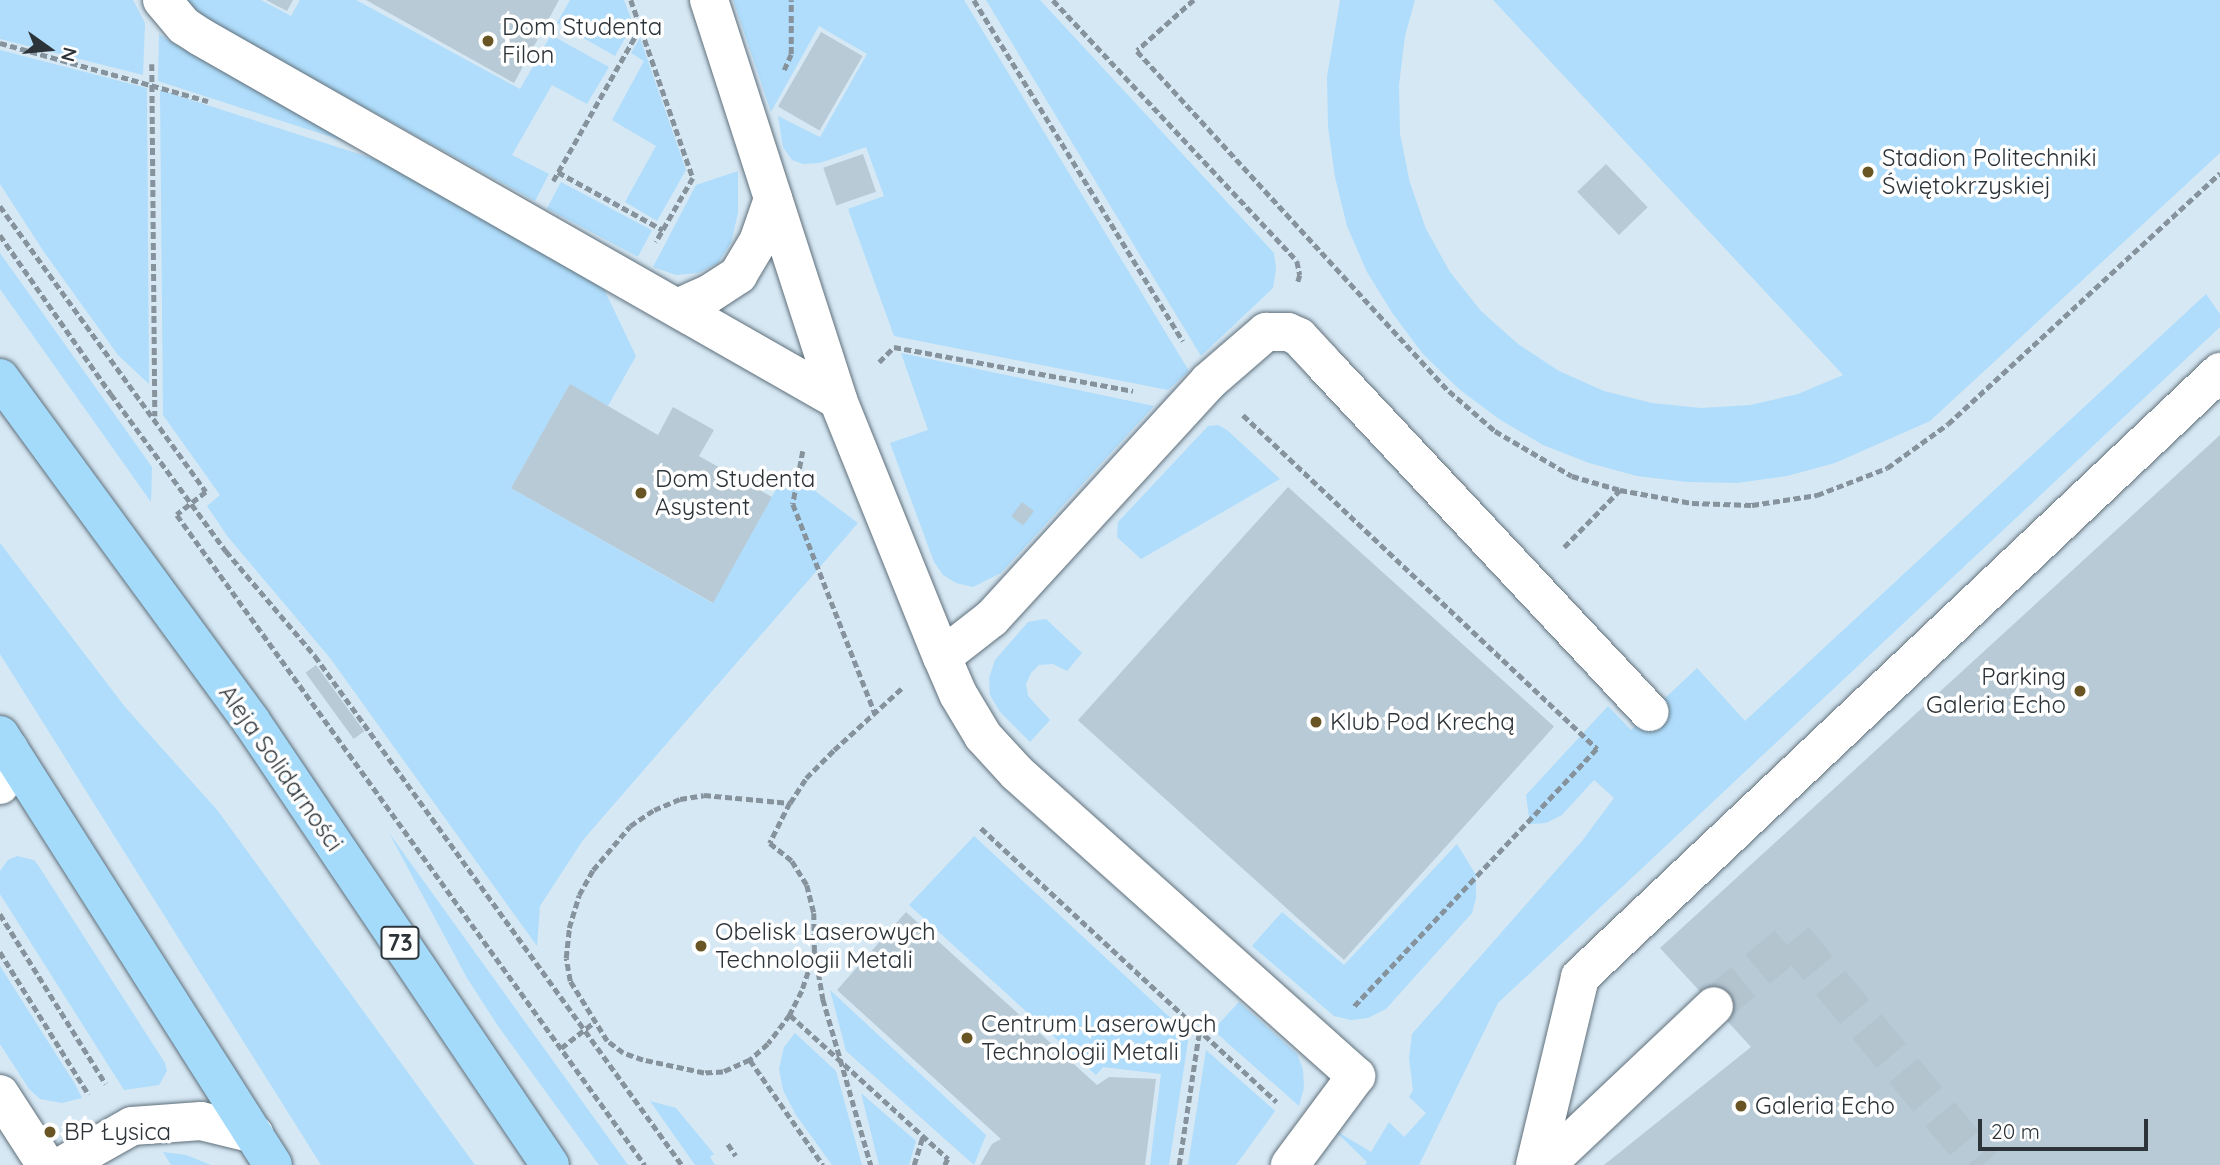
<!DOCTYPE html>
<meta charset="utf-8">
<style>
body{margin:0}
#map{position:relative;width:2220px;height:1165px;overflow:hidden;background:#d6e8f4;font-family:Quicksand,sans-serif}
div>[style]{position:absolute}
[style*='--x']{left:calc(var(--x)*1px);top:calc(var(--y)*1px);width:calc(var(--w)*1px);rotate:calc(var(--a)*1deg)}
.green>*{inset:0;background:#afddfb;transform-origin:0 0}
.building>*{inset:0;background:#b8cad6;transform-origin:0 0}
.minor-tunnel>*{height:38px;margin-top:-19px;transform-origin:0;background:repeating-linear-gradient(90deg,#b4c4cf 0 38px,transparent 0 57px)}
.path>*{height:4.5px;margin-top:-2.25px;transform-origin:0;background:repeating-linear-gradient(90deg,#86939c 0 7px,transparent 0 10.5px)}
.roads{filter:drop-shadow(0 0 2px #60707b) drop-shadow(0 0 2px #60707b)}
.minor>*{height:38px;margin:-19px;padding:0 19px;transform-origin:19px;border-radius:19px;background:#fff}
.major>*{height:38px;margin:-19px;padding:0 19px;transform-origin:19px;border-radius:19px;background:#a4dafa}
.dots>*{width:19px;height:19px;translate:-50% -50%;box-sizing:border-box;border:4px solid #fff;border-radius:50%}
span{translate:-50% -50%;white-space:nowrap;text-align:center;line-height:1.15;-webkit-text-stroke:7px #fff;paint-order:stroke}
.shield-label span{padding:2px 5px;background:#fff;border:2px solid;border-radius:5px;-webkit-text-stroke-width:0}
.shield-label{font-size:23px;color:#2d3439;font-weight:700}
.poi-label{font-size:24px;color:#2d3439}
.left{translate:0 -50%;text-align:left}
.right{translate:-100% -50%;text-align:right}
.street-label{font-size:24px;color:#2d3439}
.north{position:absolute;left:14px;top:14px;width:70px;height:70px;-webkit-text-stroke:5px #fff;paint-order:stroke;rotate:105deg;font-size:19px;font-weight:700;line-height:28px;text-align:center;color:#2d3439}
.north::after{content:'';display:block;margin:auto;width:24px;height:32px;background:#2d3439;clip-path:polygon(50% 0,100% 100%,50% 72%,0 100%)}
.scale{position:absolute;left:1978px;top:1119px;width:170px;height:32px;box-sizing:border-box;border:4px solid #2d3439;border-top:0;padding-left:9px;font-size:21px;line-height:24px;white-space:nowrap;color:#2d3439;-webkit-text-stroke:5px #fff;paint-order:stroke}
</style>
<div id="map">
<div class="green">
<div style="clip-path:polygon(0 0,133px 0,145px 23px,143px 75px,0 39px)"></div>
<div style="clip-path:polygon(183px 0,261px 0,291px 16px,300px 0,356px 0,520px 89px,551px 35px,609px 67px,587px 104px,552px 85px,512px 155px,549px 174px,535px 201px,206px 20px)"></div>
<div style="clip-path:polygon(570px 0,624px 0,633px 24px,615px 56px,557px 23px)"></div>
<div style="clip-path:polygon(733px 0,964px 0,1189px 371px,1168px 390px,894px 336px,848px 209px,884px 196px,866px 147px,820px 163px,803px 164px,792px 160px,783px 147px,778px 116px,820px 137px,867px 54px,819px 26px,771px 112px)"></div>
<div style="clip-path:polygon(986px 0,1040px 0,1274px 253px,1276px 269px,1273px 288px,1201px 356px)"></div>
<div style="clip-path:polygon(1340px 0,1415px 0,1405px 36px,1399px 85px,1400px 134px,1410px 183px,1426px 229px,1450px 272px,1481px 311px,1518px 344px,1559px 371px,1604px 391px,1652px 403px,1701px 408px,1750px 405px,1798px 394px,1843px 375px,1493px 0,2220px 0,2220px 153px,1930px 421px,1835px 463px,1787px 476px,1737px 483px,1687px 482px,1637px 476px,1589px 463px,1543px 445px,1499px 419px,1459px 389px,1423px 354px,1393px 314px,1367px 272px,1347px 226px,1335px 177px,1328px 127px,1327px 77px)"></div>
<div style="clip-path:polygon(159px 34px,176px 45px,347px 142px,158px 81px)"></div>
<div style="clip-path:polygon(640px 38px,686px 170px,657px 221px,625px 202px,656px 146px,612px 120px,644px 61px,631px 53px)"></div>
<div style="clip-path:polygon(0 50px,147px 88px,149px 384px,118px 355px,44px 252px,0 184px)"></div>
<div style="clip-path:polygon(160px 90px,387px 163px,602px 285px,636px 356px,608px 406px,570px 385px,511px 488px,712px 603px,787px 470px,858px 523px,583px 840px,540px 906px,537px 946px,330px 658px,228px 537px,207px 506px,220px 495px,163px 415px)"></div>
<div style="clip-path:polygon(738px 171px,738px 213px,731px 243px,718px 263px,698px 273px,676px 275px,653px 267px,696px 185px)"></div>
<div style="left:561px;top:182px;width:103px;height:30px;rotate:28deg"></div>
<div style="clip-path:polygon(0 253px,152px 467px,151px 502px,0 289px)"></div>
<div style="clip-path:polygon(2206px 294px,2220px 314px,2220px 327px,1498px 1003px,1419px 1165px,1365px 1165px,1367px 1162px,1333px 1129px,1371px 1152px,1389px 1122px,1404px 1137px,1426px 1113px,1409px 1097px,1413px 1090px,1409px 1058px,1412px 1034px,1582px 841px,1614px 798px,1594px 780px,1562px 815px,1546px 823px,1530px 824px,1526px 795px,1608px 706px,1631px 730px,1697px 668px,1745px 721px)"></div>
<div style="clip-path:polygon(901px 353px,1154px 406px,1001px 573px,973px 587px,956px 583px,943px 575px,934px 562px,890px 443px,928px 430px)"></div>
<div style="clip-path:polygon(1218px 425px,1227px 430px,1280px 479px,1141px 559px,1117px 537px,1118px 522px,1208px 426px)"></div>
<div style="clip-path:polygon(0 543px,125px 707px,218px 811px,475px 1165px,321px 1165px,0 654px)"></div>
<div style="clip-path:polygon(1046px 619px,1082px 653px,1067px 671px,1053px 664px,1039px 665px,1031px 673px,1026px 684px,1028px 696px,1050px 720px,1030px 742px,1000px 712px,990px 695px,989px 678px,995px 660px,1028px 622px)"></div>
<div style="clip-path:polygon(389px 833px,628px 1165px,599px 1165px,498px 1026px,467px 978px)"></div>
<div style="clip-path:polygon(974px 836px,1189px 1035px,1169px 1165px,1150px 1165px,1161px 1074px,1103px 1067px,1096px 1075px,909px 905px)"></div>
<div style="clip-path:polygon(1457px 844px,1476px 875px,1476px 898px,1472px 913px,1386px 1009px,1368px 1018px,1351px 1020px,1334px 1016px,1252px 946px,1282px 912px,1344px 965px)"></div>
<div style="clip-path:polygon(17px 856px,34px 860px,38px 865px,165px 1063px,167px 1071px,159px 1085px,124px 1090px,0 894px,0 871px,8px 860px)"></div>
<div style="clip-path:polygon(0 966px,75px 1084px,82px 1098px,62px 1103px,40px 1099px,29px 1089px,0 1044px)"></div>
<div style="clip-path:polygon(830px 990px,986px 1135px,974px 1165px,846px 1051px)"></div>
<div style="clip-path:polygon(1239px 1002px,1297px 1054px,1303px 1069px,1304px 1088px,1299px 1106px,1213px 1030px)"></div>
<div style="clip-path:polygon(795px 1033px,836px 1071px,862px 1165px,832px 1165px,796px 1115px,783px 1090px,779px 1069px,784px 1047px)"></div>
<div style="clip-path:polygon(1206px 1050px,1275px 1111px,1236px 1165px,1188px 1165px)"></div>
<div style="clip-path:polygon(861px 1093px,916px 1141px,909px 1165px,879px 1165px)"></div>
<div style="clip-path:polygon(650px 1101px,676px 1108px,714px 1154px,710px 1157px,715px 1165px,695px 1165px)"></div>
<div style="clip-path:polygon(163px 1152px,186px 1155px,211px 1165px,171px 1165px)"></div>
</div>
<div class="building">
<div style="clip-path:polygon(266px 0,293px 0,287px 11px)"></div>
<div style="clip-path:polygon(366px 0,559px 0,514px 83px)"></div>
<div style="left:821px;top:32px;width:48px;height:86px;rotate:30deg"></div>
<div style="left:863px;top:154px;width:40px;height:42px;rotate:71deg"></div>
<div style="left:1606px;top:164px;width:60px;height:40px;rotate:46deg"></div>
<div style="clip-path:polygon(570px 384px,658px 435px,673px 407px,714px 430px,699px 456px,772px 497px,713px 603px,511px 488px)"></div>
<div style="clip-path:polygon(2220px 435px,2220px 1165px,1604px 1165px,1751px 1047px,1660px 948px)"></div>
<div style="left:1288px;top:487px;width:358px;height:314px;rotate:42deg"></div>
<div style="left:1022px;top:502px;width:15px;height:18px;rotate:37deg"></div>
<div style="left:316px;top:665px;width:82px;height:13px;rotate:54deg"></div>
<div style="clip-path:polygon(906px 912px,1097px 1085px,1109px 1077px,1156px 1079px,1145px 1165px,980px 1165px,992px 1144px,1001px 1139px,837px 990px)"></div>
</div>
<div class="minor-tunnel">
<div style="--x:1714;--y:1006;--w:104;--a:-39.9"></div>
<div style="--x:1794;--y:939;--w:294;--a:50.2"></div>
</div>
<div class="path">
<div style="--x:631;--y:0;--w:188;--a:70.8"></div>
<div style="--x:693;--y:178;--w:74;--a:120"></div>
<div style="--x:974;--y:0;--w:400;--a:58.5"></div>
<div style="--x:1053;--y:0;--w:357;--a:46.9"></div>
<div style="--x:1297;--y:261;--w:14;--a:78"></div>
<div style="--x:1300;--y:275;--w:10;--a:107"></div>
<div style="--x:1194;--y:0;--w:76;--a:138.2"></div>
<div style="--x:1137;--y:51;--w:461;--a:47.5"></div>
<div style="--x:1449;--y:391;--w:61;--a:41"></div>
<div style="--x:1495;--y:431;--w:89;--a:30.3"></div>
<div style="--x:1572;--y:476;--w:50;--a:16.3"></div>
<div style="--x:1620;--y:490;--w:73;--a:10.2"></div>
<div style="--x:1692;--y:503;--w:60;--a:1.9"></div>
<div style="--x:1752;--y:505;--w:66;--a:-8.7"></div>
<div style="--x:1817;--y:495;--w:75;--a:-21.1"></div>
<div style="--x:1887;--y:468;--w:75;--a:-35.8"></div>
<div style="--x:1948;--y:424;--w:370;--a:-42.7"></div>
<div style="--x:0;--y:43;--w:216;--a:15.6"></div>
<div style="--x:152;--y:64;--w:352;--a:89.5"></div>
<div style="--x:784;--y:70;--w:17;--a:-66"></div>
<div style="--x:791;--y:54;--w:54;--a:-90"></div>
<div style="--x:558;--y:172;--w:120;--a:28.9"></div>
<div style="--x:553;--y:181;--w:176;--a:-60.4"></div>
<div style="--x:0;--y:206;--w:352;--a:54.2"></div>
<div style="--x:206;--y:492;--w:37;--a:142"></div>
<div style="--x:177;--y:515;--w:801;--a:54.25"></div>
<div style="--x:0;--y:235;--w:194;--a:55.1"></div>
<div style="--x:111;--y:394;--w:195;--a:53.8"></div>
<div style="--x:226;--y:551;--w:138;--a:49.7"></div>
<div style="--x:315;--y:656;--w:628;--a:54.21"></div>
<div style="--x:879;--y:362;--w:21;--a:-45"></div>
<div style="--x:894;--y:347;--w:243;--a:10.4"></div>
<div style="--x:1243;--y:415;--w:487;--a:43.3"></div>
<div style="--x:1597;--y:749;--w:354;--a:133.3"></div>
<div style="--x:803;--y:451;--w:54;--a:100.7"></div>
<div style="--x:793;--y:504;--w:225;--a:68.6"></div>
<div style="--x:1564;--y:547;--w:80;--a:-45.5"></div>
<div style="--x:704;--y:795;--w:86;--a:5.3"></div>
<div style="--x:790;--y:803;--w:45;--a:116.6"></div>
<div style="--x:770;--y:843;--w:28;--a:39"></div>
<div style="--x:792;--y:861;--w:28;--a:58"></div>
<div style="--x:807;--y:885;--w:29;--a:76"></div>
<div style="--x:814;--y:913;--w:39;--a:89"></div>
<div style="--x:815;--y:952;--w:41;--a:108.4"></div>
<div style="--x:802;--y:991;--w:27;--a:117"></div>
<div style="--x:790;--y:1015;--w:36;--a:127"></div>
<div style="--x:768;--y:1044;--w:24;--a:138"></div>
<div style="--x:750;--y:1060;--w:30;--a:156"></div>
<div style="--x:723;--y:1072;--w:19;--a:177"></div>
<div style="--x:704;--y:1073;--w:62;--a:-168"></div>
<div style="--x:643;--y:1060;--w:21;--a:-161"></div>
<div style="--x:623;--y:1053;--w:20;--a:-143"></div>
<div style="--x:607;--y:1041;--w:70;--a:-121.7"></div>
<div style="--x:570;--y:981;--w:23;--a:-100"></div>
<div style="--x:566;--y:958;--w:30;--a:-84"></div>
<div style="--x:569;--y:928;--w:34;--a:-73"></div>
<div style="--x:579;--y:895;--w:29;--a:-61"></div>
<div style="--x:593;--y:870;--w:57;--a:-49.9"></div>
<div style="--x:630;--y:826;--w:29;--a:-34"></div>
<div style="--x:654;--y:810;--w:28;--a:-23"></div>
<div style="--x:680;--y:799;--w:24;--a:-9"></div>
<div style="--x:790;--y:803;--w:30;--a:-57"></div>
<div style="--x:806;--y:778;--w:40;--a:-45"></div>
<div style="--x:834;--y:750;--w:93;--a:-42.4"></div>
<div style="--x:981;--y:828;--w:403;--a:42.8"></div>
<div style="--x:0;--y:914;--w:200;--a:58.1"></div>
<div style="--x:0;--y:952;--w:168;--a:58.1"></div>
<div style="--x:815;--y:952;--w:48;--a:80.3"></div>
<div style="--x:823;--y:999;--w:173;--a:73.9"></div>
<div style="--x:790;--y:1015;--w:214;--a:42.3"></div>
<div style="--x:948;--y:1159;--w:7;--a:117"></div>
<div style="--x:561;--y:1048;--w:41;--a:-38"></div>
<div style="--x:750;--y:1060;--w:128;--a:55.2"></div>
<div style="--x:728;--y:1144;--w:14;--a:56"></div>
<div style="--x:914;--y:1165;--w:31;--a:-73"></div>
<div style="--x:1179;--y:1165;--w:134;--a:-81.4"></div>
</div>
<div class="roads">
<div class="minor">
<div style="--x:162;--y:0;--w:34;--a:50"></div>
<div style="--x:184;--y:26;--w:20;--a:33"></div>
<div style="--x:201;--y:37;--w:733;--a:29.68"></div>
<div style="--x:709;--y:0;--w:420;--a:72.1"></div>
<div style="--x:838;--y:400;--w:277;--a:68"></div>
<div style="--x:942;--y:657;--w:40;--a:66.6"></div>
<div style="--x:958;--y:694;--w:49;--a:59.2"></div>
<div style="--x:983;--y:736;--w:50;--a:47.4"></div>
<div style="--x:1017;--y:773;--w:455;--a:41.8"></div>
<div style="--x:1356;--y:1076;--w:111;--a:126.6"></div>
<div style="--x:677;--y:308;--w:35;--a:-24"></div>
<div style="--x:709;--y:294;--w:35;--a:-33"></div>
<div style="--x:738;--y:275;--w:39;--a:-59"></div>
<div style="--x:758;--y:242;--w:46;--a:-70.8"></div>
<div style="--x:942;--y:657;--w:63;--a:-38"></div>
<div style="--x:992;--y:618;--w:320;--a:-47.5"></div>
<div style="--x:1208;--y:382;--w:77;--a:-40.8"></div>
<div style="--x:1266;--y:332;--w:22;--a:0"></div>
<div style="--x:1288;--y:332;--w:12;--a:24"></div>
<div style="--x:1299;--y:337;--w:35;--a:47"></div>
<div style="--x:1323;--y:363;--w:478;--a:46.9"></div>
<div style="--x:0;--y:785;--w:37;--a:-76"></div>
<div style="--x:0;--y:1094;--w:85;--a:57.1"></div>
<div style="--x:63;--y:1165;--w:79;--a:-29.5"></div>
<div style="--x:132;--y:1126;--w:69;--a:-4.1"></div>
<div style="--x:201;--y:1121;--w:55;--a:13.8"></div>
<div style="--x:1535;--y:1165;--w:193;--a:-76.5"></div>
<div style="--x:1580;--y:977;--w:881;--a:-43.39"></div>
<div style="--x:1546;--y:1165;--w:231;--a:-43.4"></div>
</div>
<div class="major">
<div style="--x:0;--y:378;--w:425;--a:53.8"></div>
<div style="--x:251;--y:721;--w:535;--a:56.04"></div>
<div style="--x:0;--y:735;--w:509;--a:57.59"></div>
</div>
</div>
<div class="dots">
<div style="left:488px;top:41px;background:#695524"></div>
<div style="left:1868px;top:172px;background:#695524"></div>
<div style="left:641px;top:493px;background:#695524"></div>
<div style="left:2080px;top:691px;background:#695524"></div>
<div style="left:1316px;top:722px;background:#695524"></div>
<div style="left:701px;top:946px;background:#695524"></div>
<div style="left:967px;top:1038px;background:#695524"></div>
<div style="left:1741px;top:1106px;background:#695524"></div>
<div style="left:50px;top:1132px;background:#695524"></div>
</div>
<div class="shield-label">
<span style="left:400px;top:943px">73</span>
</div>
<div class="poi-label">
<span class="left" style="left:502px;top:41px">Dom Studenta<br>Filon</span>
<span class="left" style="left:1882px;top:172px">Stadion Politechniki<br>Świętokrzyskiej</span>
<span class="left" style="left:655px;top:493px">Dom Studenta<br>Asystent</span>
<span class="right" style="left:2066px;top:691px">Parking<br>Galeria Echo</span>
<span class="left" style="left:1330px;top:722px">Klub Pod Krechą</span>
<span class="left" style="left:715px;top:946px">Obelisk Laserowych<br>Technologii Metali</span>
<span class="left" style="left:981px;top:1038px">Centrum Laserowych<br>Technologii Metali</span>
<span class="left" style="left:1755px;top:1106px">Galeria Echo</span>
<span class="left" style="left:64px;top:1132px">BP Łysica</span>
</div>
<div class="street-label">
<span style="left:281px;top:768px;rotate:55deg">Aleja Solidarności</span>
</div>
<div class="north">N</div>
<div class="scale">20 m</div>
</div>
